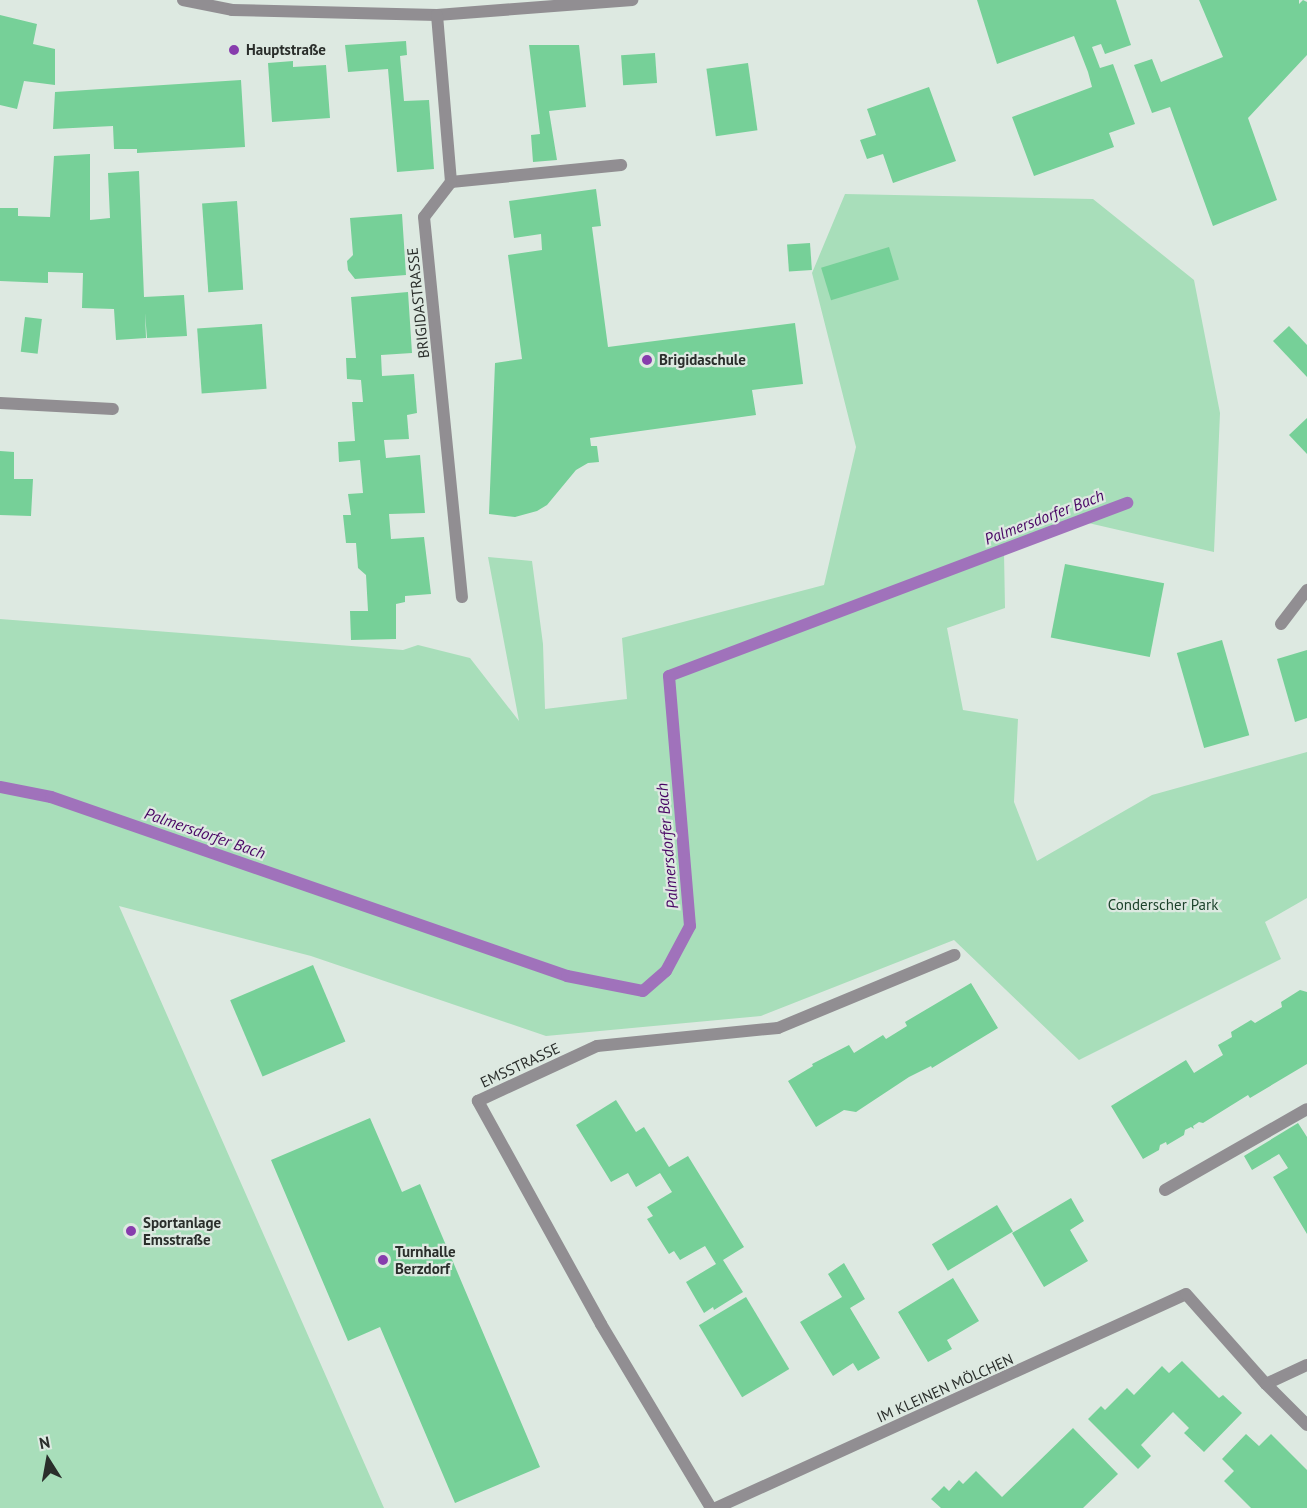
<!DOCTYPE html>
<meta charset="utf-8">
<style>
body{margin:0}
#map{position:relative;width:1307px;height:1508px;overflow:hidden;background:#dde9e1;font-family:"PT Sans",sans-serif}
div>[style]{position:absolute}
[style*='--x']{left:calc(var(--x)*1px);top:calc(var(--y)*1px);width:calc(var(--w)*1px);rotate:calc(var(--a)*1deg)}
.green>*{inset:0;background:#a8deba}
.stream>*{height:12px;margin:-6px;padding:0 6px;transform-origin:6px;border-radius:6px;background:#a072bb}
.building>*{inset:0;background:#76d098;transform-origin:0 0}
.lane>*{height:12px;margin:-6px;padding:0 6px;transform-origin:6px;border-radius:6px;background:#918e92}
.street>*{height:12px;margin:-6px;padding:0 6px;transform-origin:6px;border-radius:6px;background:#918e92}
.dots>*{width:16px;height:16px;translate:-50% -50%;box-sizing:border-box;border:3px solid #dde9e1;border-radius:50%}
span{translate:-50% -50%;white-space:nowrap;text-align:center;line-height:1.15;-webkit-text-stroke:4.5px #dde9e1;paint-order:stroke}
.poi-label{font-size:15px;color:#2a2e2b;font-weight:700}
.left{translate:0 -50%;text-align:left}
.street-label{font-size:15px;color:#2a2e2b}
.park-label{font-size:15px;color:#1d432c}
.water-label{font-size:16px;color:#470363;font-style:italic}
.north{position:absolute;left:18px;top:1430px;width:60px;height:60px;-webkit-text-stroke:4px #dde9e1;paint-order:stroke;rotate:349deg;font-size:16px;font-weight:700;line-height:24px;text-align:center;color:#2a2e2b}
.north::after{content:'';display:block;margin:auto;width:21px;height:27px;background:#2a2e2b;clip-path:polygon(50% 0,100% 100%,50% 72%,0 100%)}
</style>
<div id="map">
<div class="green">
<div style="clip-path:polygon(845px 194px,1093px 199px,1194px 280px,1220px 413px,1214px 552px,1084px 522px,1004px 552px,1005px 608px,947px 628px,963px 710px,1018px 719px,1014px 802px,1037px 861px,1152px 795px,1307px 752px,1307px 898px,1265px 922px,1281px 959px,1079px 1060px,954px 940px,761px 1016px,546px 1036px,311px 956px,119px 906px,384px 1508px,0 1508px,0 619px,403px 650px,418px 645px,470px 658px,519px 721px,488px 557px,532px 561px,543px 644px,545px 709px,627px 699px,622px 638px,824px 585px,856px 447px,812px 273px)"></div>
</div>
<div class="stream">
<div style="--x:0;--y:787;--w:52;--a:11.1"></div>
<div style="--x:51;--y:797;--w:546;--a:19.13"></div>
<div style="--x:567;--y:976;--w:77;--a:11.2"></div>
<div style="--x:643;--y:991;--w:30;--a:-41"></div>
<div style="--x:666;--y:971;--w:51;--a:-61.9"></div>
<div style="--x:690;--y:926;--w:251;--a:-94.8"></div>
<div style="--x:669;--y:676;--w:490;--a:-20.7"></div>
</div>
<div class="building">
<div style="clip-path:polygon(977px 0,1116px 0,1131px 45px,1105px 54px,1101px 44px,1092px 47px,1100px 68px,1113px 64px,1135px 124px,1109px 133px,1114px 147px,1034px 176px,1012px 117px,1092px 87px,1088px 72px,1074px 36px,997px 64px)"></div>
<div style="clip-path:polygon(1199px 0,1299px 0,1299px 4px,1303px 0,1307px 2px,1307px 55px,1248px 118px,1277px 200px,1213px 226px,1170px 107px,1152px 113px,1134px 65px,1152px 59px,1161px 82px,1223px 57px)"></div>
<div style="clip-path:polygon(0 15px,37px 24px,33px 44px,55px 49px,55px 85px,24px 81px,17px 109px,0 105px)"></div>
<div style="clip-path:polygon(406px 41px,407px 55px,400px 56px,404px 101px,429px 100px,434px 169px,397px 172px,388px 69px,348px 72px,345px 45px)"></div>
<div style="clip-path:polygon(529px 45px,579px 45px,586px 107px,549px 111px,557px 160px,533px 162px,531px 135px,540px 134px)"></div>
<div style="left:655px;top:53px;width:30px;height:34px;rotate:86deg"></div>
<div style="clip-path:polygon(293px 61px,293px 67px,326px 65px,330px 118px,272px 122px,268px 63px)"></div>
<div style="left:748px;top:63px;width:68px;height:42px;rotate:82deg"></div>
<div style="clip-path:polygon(241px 80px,245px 147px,137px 153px,137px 149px,114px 149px,113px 126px,53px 129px,55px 92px)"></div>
<div style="clip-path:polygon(929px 87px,956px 161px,893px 183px,883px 154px,867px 159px,860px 140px,876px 135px,867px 109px)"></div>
<div style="clip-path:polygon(90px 154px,90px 220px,110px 218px,108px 173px,139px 171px,144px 297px,184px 295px,187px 336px,147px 338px,145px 313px,146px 338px,116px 340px,114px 309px,82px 308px,83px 273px,48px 272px,48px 283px,0 281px,0 208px,18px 208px,18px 216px,50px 217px,54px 156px)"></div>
<div style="clip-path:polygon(596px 189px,601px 226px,592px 227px,608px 347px,795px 323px,803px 384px,752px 390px,756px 415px,590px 438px,591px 446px,597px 446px,599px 462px,588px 463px,576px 470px,547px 505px,537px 511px,515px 517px,489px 514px,495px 363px,522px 359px,508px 255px,542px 250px,541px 234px,514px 238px,509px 201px)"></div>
<div style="left:237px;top:201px;width:89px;height:35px;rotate:86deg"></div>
<div style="clip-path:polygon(402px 214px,406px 275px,355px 279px,348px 270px,347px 261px,353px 255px,350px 218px)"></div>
<div style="left:810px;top:243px;width:27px;height:23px;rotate:86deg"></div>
<div style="left:889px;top:247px;width:34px;height:71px;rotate:73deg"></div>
<div style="clip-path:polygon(408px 292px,412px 353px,381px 355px,382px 376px,414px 374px,417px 413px,407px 415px,409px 439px,384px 440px,386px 458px,420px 455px,425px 513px,389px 514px,391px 539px,424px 537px,431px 594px,405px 596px,405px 602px,396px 604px,396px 639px,351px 640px,350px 611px,368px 611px,366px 575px,358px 568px,356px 543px,346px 543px,343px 515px,351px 515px,348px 494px,363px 493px,360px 460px,339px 462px,338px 442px,355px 441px,352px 402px,363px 402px,361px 380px,347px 379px,346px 358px,356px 358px,351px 297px)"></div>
<div style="left:25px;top:317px;width:17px;height:35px;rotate:7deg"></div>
<div style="left:262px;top:324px;width:65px;height:65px;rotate:86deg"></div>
<div style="clip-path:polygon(1289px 326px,1307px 345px,1307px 377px,1273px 341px)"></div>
<div style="clip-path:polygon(1307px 418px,1307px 454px,1289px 435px)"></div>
<div style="clip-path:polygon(0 451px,14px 452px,14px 479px,33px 479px,31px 516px,0 515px)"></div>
<div style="left:1065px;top:564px;width:101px;height:75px;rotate:11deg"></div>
<div style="left:1222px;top:640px;width:99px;height:47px;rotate:74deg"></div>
<div style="clip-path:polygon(1307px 650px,1307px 718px,1295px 722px,1277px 659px)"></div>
<div style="left:313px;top:965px;width:83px;height:90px;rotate:67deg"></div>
<div style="clip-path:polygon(971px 983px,998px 1028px,932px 1068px,931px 1066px,909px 1077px,856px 1112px,844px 1110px,816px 1127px,788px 1081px,813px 1066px,812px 1064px,849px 1045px,854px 1053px,883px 1035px,886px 1039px,907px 1026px,905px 1022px)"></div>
<div style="clip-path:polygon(1300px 990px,1307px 992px,1307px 1064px,1250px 1098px,1248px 1095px,1203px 1123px,1199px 1122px,1193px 1126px,1194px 1129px,1191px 1127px,1185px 1130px,1184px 1135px,1167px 1145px,1166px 1142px,1160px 1145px,1159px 1150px,1143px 1159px,1111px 1106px,1186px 1060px,1194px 1073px,1223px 1055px,1218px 1045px,1232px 1037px,1231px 1032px,1251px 1020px,1255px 1023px,1282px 1007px,1281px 1002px)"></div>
<div style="clip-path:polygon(616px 1100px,636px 1132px,644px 1127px,669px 1167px,688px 1156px,744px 1247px,723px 1260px,743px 1292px,714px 1310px,713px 1307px,704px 1313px,686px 1282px,716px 1264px,705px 1246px,680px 1260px,674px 1251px,669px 1254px,647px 1219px,653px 1216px,647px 1207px,672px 1192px,660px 1173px,636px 1187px,628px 1173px,611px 1182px,576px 1125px)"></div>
<div style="clip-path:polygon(370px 1118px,402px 1192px,420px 1184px,540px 1467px,455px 1503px,380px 1327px,348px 1341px,271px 1160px)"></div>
<div style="clip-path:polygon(1298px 1123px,1307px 1137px,1307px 1234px,1273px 1177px,1288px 1168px,1279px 1154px,1252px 1170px,1244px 1156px)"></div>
<div style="clip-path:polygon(1071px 1198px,1084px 1221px,1070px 1230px,1088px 1261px,1044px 1287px,1012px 1233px)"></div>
<div style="left:997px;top:1205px;width:31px;height:76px;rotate:59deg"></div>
<div style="clip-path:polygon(844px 1263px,865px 1299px,850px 1308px,880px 1358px,858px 1371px,853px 1363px,833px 1376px,800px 1322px,842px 1297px,828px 1274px)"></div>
<div style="clip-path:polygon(953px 1278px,979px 1321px,947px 1340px,952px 1349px,928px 1362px,898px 1312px)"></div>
<div style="left:746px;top:1297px;width:84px;height:55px;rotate:59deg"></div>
<div style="clip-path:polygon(1182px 1361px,1219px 1398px,1223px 1395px,1242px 1413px,1204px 1452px,1184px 1433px,1189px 1428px,1173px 1412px,1141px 1445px,1151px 1456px,1138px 1469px,1088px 1419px,1101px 1406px,1105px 1410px,1127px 1388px,1134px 1395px,1162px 1366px,1169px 1373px)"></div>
<div style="clip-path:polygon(1073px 1428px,1118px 1474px,1083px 1508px,941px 1508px,931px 1499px,944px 1486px,949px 1491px,959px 1480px,963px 1484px,976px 1471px,1002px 1497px)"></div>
<div style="clip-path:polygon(1246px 1434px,1259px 1446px,1271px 1434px,1307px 1470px,1307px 1508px,1251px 1508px,1224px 1481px,1234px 1471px,1222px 1459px)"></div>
</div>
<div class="lane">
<div style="--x:451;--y:182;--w:171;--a:-5.7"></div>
</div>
<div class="street">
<div style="--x:183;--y:0;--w:50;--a:11.5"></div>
<div style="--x:232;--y:10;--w:205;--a:1.4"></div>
<div style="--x:437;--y:15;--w:196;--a:-4.4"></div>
<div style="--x:437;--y:15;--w:168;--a:85.2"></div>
<div style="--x:451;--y:182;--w:44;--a:127.6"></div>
<div style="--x:424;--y:217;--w:382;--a:84.3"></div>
<div style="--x:0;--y:403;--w:113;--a:3"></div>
<div style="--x:1281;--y:624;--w:43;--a:-52.6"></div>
<div style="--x:1165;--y:1190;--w:163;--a:-29.7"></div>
<div style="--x:1266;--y:1384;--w:45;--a:-24.9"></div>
<div style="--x:711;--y:1508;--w:214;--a:-120.9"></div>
<div style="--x:601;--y:1324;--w:255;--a:-118.9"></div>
<div style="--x:478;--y:1101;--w:131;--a:-24.8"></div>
<div style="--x:597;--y:1046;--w:182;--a:-5.7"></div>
<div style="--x:778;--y:1028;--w:191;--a:-22.5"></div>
<div style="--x:716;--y:1508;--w:516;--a:-24.48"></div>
<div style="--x:1186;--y:1294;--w:120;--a:48.4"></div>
<div style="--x:1266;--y:1384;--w:58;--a:45"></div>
</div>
<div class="dots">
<div style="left:234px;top:50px;background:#873cad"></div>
<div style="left:647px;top:360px;background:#873cad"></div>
<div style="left:131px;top:1231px;background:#873cad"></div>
<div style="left:383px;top:1260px;background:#873cad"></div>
</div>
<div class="poi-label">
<span class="left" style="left:246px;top:50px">Hauptstraße</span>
<span class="left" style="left:659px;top:360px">Brigidaschule</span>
<span class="left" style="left:143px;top:1231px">Sportanlage<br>Emsstraße</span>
<span class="left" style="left:395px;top:1260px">Turnhalle<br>Berzdorf</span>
</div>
<div class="street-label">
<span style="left:418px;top:303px;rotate:-96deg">BRIGIDASTRASSE</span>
<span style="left:520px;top:1065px;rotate:-25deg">EMSSTRASSE</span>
<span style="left:945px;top:1388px;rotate:-24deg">IM KLEINEN MÖLCHEN</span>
</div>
<div class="park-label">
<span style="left:1163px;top:905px">Conderscher Park</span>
</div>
<div class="water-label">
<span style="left:1044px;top:517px;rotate:-21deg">Palmersdorfer Bach</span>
<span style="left:205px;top:833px;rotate:19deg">Palmersdorfer Bach</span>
<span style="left:667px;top:846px;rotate:-95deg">Palmersdorfer Bach</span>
</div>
<div class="north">N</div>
</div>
